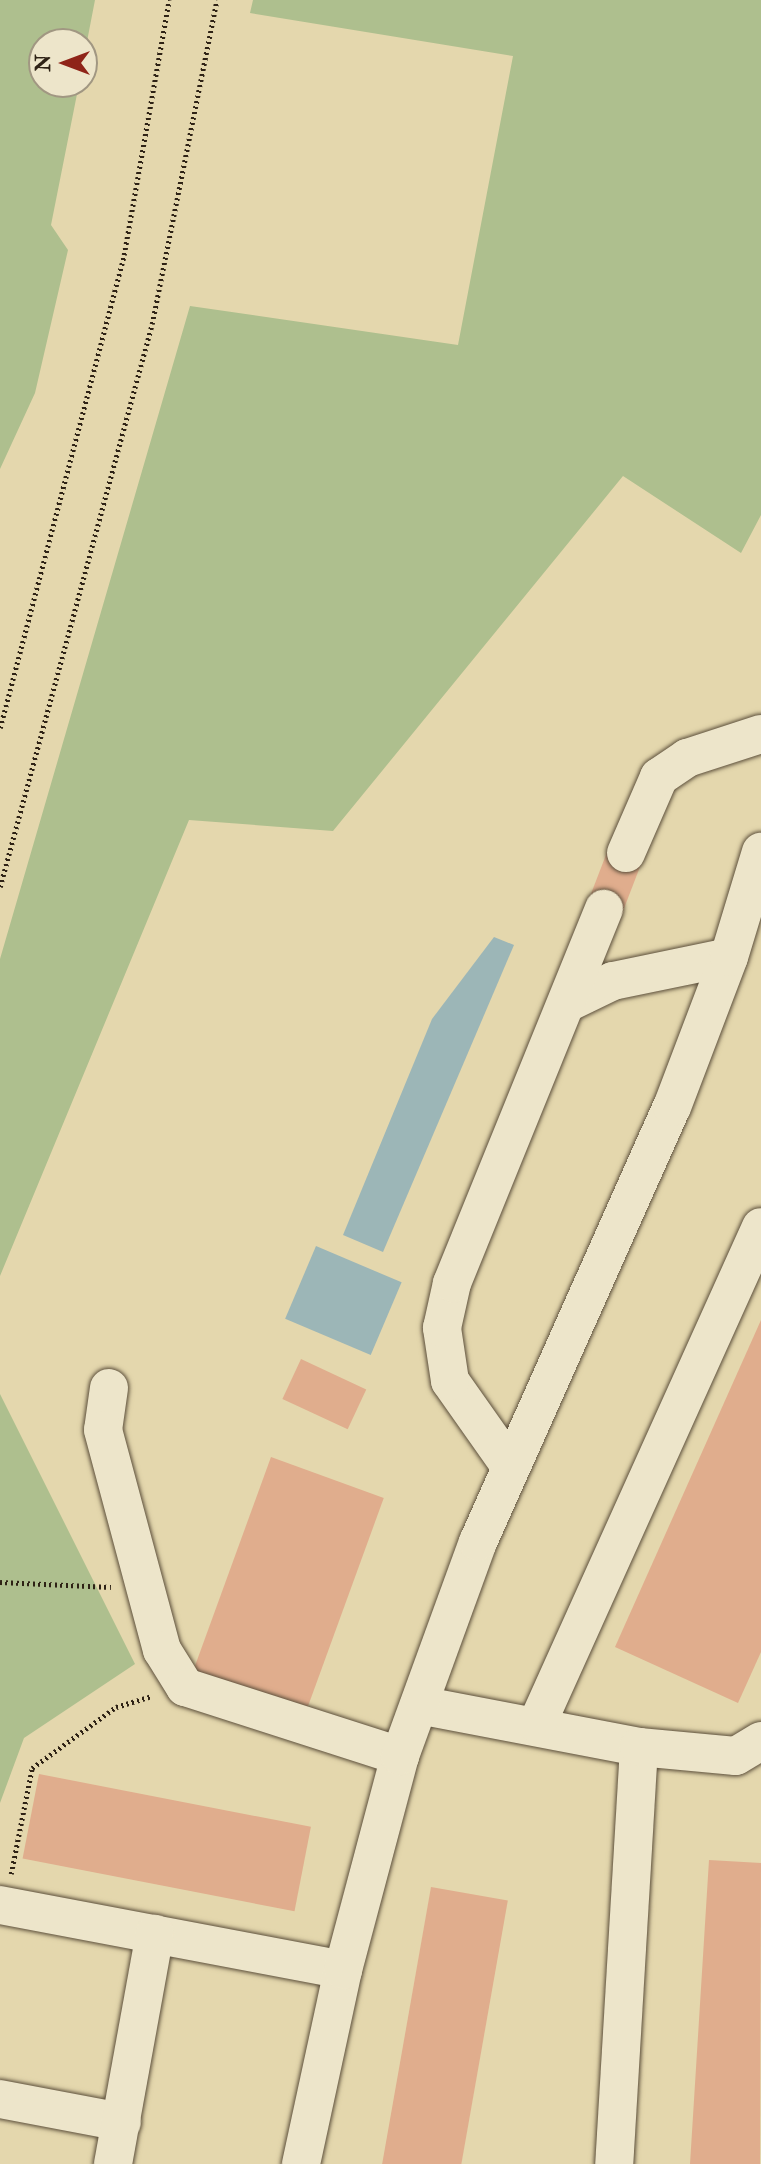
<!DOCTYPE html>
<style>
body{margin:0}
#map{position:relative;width:761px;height:2164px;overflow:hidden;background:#e4d7ad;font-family:"IM FELL Double Pica",serif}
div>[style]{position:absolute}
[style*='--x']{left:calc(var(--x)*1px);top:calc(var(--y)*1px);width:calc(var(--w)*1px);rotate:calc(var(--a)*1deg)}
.green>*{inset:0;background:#aebf8e}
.water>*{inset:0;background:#9cb6b7;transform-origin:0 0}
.building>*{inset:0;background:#e0ad8d;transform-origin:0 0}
.path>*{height:4.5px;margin-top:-2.25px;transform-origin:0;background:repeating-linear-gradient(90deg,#2e2215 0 2px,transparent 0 5.5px)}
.roads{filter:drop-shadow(0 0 2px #5c4f3b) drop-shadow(0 0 2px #5c4f3b)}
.minor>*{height:38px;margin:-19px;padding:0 19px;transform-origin:19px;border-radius:19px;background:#ede5ca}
span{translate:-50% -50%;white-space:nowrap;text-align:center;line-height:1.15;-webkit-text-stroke:7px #ede5ca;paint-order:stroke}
.north{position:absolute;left:28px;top:28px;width:70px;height:70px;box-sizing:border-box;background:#ede5ca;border:2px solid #a19782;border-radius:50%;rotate:270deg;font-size:19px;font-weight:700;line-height:28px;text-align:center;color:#2e2215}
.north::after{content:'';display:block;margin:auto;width:24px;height:32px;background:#8f2418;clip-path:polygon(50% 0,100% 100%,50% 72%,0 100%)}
</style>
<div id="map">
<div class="green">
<div style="clip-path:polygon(0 0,95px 0,84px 57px,84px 42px,42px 42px,42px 84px,79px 84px,51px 225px,68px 250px,35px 393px,0 469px)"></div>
<div style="clip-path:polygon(253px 0,761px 0,761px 515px,741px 553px,623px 476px,333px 831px,189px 820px,0 1276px,0 959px,190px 306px,458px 345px,513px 56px,250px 13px)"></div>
<div style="clip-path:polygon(0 1394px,135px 1664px,24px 1738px,0 1803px)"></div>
</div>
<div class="water">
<div style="clip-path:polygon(494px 937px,514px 945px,383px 1252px,343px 1235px,432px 1019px)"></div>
<div style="left:316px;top:1246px;width:93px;height:79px;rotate:23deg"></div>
</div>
<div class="building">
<div style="left:609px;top:847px;width:36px;height:59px;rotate:21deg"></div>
<div style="clip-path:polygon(761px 1320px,761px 1652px,738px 1703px,615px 1647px)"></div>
<div style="left:301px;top:1359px;width:72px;height:44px;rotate:25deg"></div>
<div style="left:271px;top:1457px;width:120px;height:229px;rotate:20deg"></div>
<div style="left:39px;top:1774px;width:277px;height:86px;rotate:11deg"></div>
<div style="clip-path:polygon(709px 1860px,761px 1863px,760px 2164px,690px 2164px)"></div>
<div style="left:431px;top:1887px;width:78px;height:282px;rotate:10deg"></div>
</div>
<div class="path">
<div style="--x:0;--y:728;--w:489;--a:-75.3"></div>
<div style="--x:124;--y:255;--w:259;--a:-80"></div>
<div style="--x:0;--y:887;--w:583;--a:-74.89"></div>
<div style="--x:152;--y:324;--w:330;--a:-78.7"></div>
<div style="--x:0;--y:1582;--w:111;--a:2.6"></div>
<div style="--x:11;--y:1874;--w:108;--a:-78.8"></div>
<div style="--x:32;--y:1768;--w:104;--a:-36"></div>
<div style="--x:116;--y:1707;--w:38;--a:-17"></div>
</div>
<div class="roads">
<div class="minor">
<div style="--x:626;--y:853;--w:83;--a:-66.5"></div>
<div style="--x:659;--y:777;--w:34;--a:-34"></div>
<div style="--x:687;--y:758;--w:78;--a:-18"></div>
<div style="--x:567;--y:1003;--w:51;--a:-25.6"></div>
<div style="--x:613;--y:981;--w:118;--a:-11.7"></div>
<div style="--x:109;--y:1388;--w:42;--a:98.1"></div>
<div style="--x:103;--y:1430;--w:228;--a:75"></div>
<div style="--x:162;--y:1650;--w:44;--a:58.1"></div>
<div style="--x:185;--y:1687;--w:226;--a:17.8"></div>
<div style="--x:510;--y:1466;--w:104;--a:-125.2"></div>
<div style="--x:450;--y:1381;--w:54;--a:-98.6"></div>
<div style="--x:442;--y:1328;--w:46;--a:-77.5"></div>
<div style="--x:452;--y:1283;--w:404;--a:-67.9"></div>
<div style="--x:419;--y:1705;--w:224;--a:10.8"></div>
<div style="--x:639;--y:1747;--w:418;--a:93.4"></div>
<div style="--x:537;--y:1724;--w:545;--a:-65.74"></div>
<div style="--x:639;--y:1747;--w:97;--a:5.3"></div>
<div style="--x:736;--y:1756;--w:29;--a:-31"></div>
<div style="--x:0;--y:1905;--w:349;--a:10.7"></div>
<div style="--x:0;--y:2099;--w:124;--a:10.7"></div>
<div style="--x:113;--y:2164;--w:234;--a:-79.7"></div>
<div style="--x:301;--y:2164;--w:198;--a:-77.8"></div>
<div style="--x:343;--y:1970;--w:221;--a:-75.1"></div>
<div style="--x:400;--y:1756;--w:228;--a:-70"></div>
<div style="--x:478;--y:1542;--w:476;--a:-66"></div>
<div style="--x:672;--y:1107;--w:160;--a:-69.2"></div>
<div style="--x:729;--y:957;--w:110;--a:-73.1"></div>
</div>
</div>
<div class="north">N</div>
</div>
